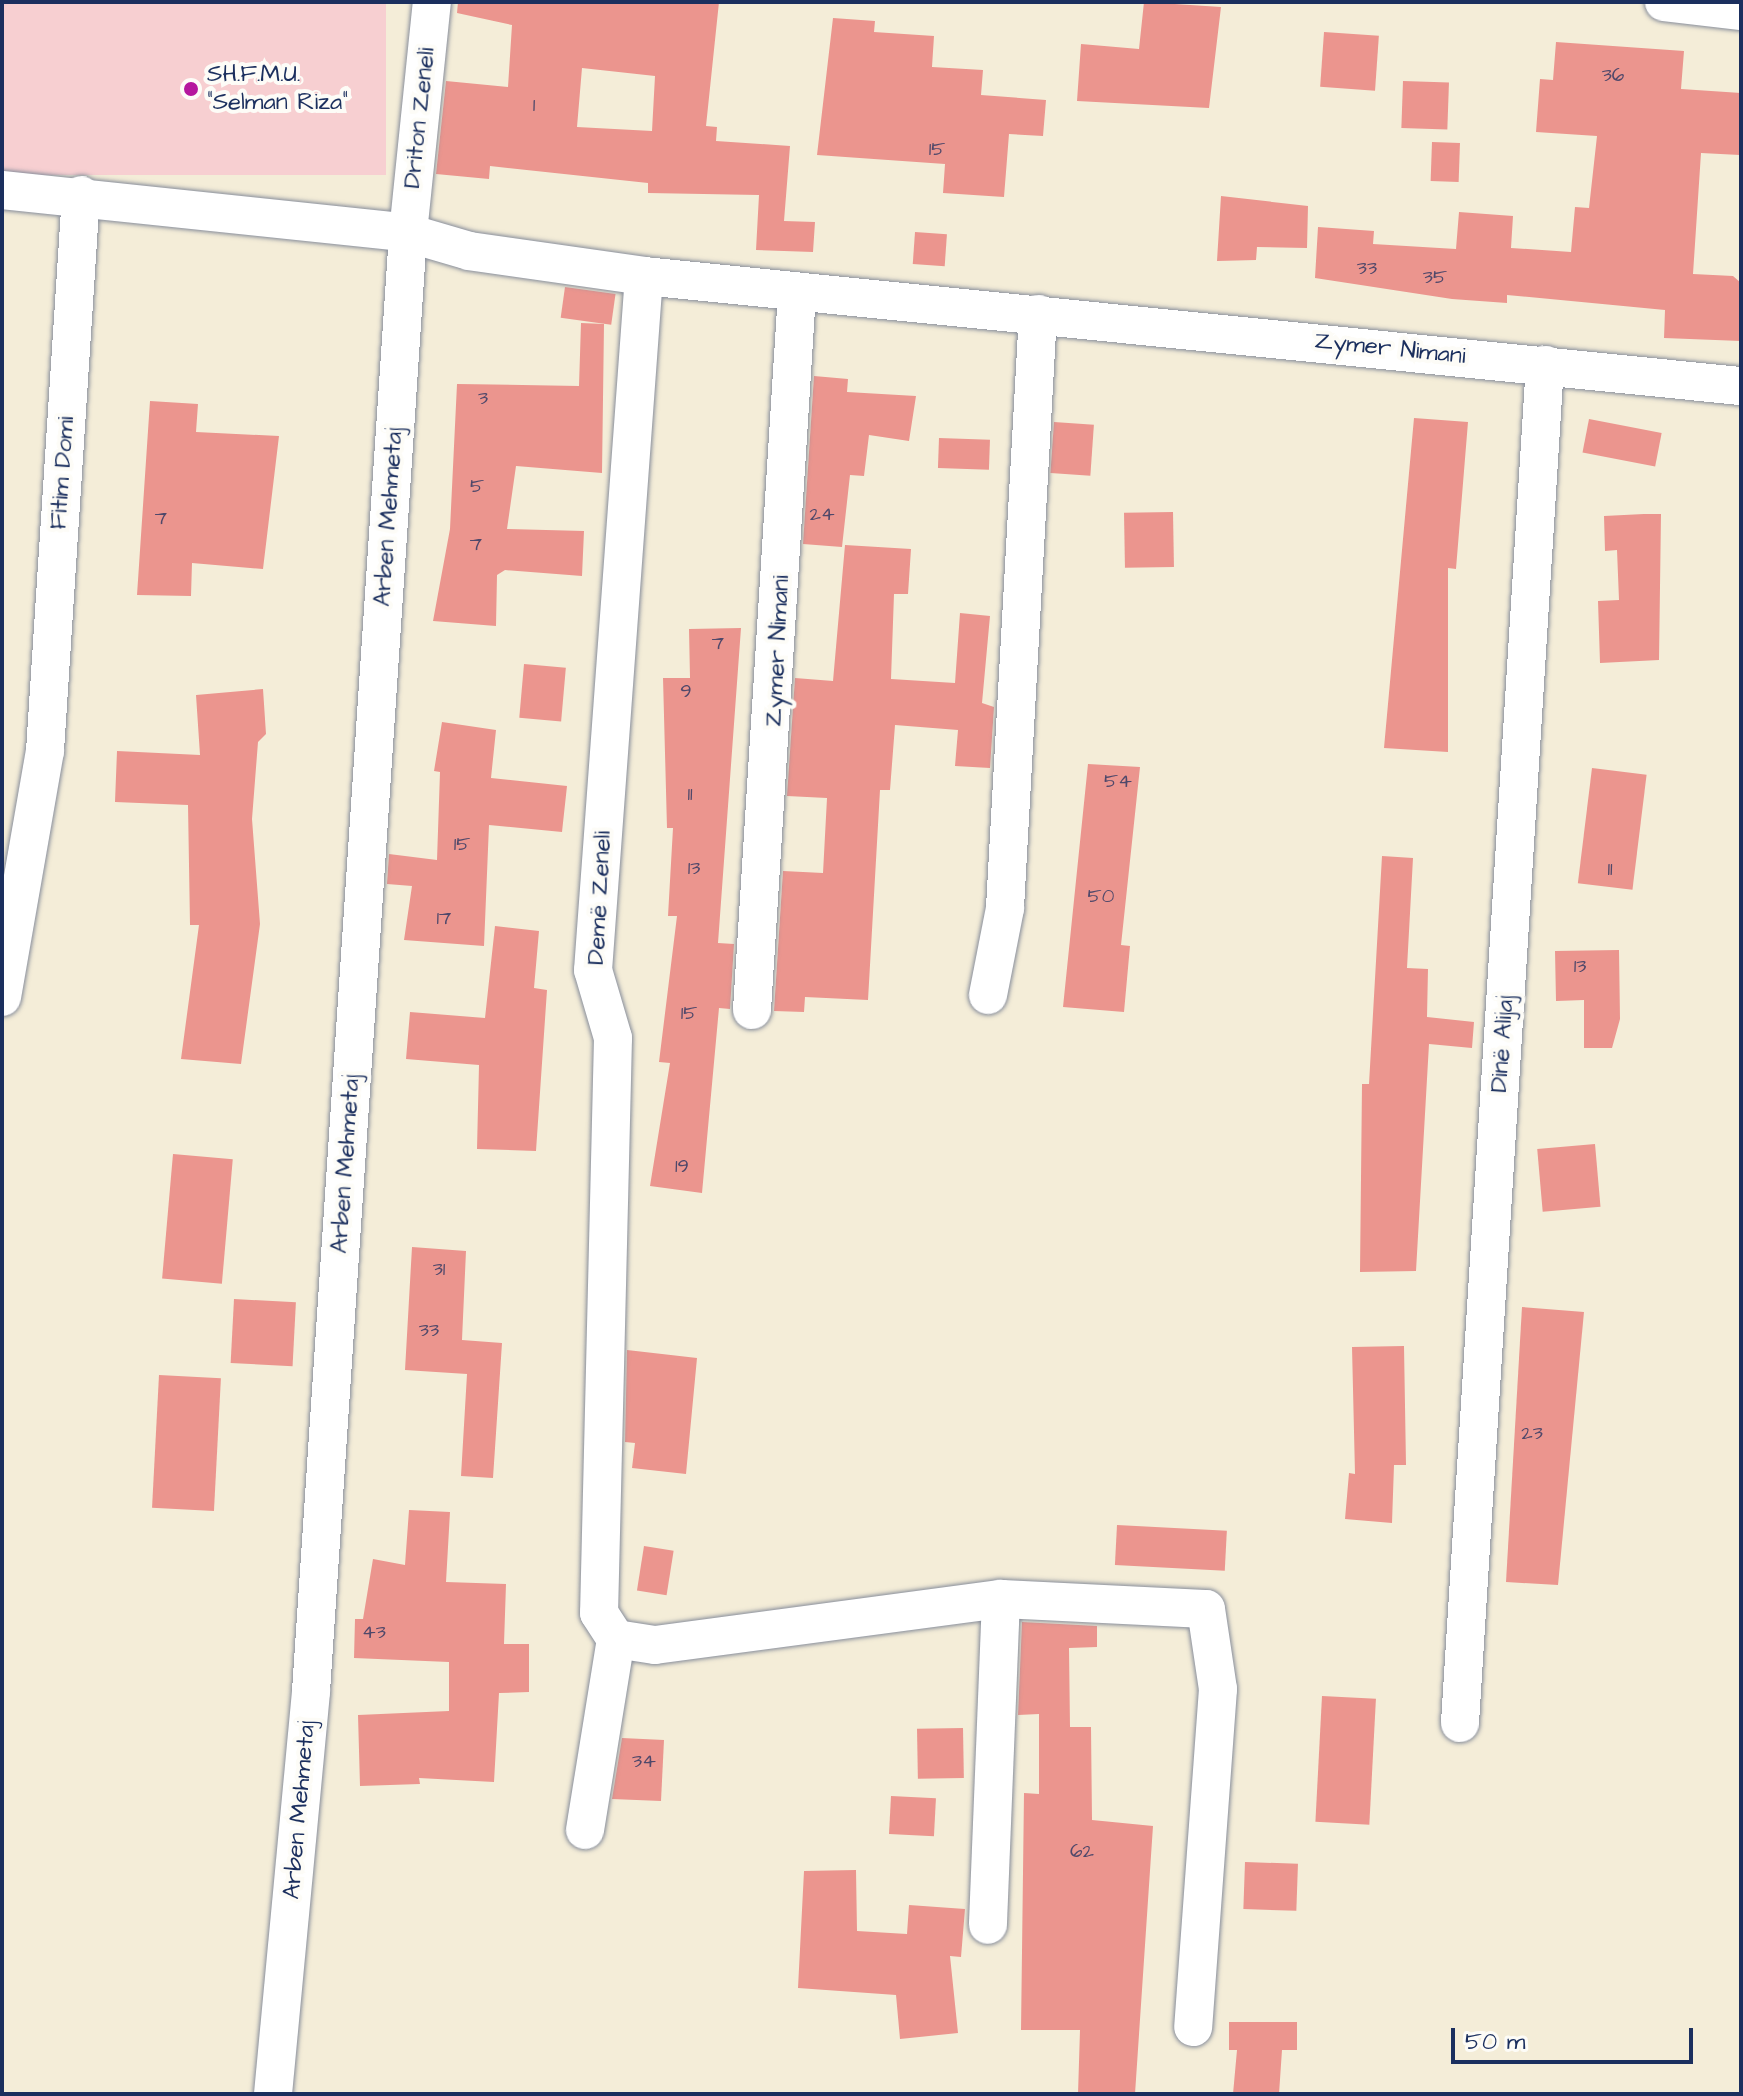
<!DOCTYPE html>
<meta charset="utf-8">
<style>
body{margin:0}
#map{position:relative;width:1743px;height:2096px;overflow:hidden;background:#f4edd8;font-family:"Architects Daughter",sans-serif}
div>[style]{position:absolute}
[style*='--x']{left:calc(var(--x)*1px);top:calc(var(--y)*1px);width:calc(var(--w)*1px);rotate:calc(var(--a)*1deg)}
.built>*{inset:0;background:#f7cfd1;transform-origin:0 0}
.building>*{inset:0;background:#eb958e;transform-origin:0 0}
.roads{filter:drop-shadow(0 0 2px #888e9b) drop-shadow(0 0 2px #888e9b)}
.street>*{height:38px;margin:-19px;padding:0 19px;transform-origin:19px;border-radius:19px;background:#fff}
.dots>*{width:22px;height:22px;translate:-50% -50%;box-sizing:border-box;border:4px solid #fdfcf7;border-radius:50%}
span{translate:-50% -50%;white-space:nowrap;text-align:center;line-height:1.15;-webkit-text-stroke:8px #fdfcf7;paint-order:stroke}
.number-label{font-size:20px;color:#4f486a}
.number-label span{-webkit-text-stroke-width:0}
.poi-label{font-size:24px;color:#1b2f5e}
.left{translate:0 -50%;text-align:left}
.street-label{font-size:24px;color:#1b2f5e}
.frame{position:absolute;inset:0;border:4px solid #1b2f5e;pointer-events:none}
.scale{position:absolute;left:1451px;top:2028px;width:242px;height:36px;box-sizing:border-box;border:4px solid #1b2f5e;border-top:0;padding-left:10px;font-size:24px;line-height:28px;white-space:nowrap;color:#1b2f5e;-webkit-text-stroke:6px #fdfcf7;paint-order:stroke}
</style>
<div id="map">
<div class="built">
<div style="left:2px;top:2px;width:384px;height:173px"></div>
</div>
<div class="building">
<div style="clip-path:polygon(evenodd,458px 2px,719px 2px,706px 126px,717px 127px,716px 141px,790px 146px,784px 221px,815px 222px,813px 252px,756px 250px,759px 195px,648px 193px,648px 183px,490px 166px,489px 179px,436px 174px,446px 81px,508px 87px,512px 25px,457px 13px,458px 2px,582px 68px,655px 76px,652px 131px,577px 127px,582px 68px)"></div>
<div style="clip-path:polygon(1144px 2px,1221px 7px,1209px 108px,1077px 101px,1081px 44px,1139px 49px)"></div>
<div style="clip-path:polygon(833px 18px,875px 21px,874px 32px,934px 36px,932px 67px,983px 70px,981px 95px,1046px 100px,1043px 136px,1009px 134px,1004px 197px,943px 193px,945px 164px,817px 155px)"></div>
<div style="left:1324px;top:32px;width:55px;height:55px;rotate:4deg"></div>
<div style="clip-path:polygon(1556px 42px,1684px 51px,1681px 89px,1741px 93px,1740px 155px,1701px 153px,1693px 274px,1733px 276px,1741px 283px,1741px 341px,1664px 338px,1665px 310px,1507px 295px,1507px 303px,1452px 299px,1315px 278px,1318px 227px,1374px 231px,1373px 244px,1456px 249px,1459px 212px,1513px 216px,1511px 248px,1571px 252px,1575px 207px,1589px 208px,1597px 136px,1536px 132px,1540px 79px,1553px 80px)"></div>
<div style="left:1403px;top:81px;width:46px;height:47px;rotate:2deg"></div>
<div style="left:1432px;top:142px;width:28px;height:39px;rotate:2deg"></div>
<div style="clip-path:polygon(1221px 196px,1308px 206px,1307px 248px,1257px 247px,1256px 260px,1217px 261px)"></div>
<div style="left:915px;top:232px;width:32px;height:32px;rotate:4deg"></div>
<div style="left:565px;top:287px;width:51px;height:31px;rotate:8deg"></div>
<div style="clip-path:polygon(581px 323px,604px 324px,602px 473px,516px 466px,507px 529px,584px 531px,582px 576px,505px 570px,497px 575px,496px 626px,433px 621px,450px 529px,457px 384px,579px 386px)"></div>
<div style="clip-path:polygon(814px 376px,848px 379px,847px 392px,916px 396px,909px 441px,869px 435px,864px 476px,850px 475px,842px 547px,803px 544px)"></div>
<div style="clip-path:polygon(150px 401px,198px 404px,196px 432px,279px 436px,263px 569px,192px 563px,191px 596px,137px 595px)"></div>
<div style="clip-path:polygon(1414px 418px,1468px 422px,1456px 569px,1448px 568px,1448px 752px,1384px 748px)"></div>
<div style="left:1589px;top:419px;width:74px;height:34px;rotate:11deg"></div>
<div style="left:1054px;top:422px;width:40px;height:51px;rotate:4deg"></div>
<div style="left:939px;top:438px;width:51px;height:30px;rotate:2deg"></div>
<div style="left:1173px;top:512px;width:55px;height:49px;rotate:89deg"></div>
<div style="clip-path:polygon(1644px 514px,1661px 514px,1659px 660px,1600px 663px,1598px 601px,1619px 600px,1617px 550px,1605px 551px,1604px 516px)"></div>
<div style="clip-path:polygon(845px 545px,911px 549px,908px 594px,894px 594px,891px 679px,955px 683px,960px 613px,990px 616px,982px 703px,994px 707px,990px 768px,955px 766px,958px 730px,895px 725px,890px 790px,880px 790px,868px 1000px,805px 997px,804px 1012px,774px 1011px,783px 871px,823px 873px,827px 798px,787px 796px,795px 678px,833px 681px)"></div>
<div style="clip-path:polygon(741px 628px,718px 943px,734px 944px,730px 1009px,719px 1008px,702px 1193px,650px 1186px,670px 1063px,659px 1062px,677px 916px,668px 916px,673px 828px,667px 828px,663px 678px,690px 678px,689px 629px)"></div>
<div style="left:524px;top:664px;width:42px;height:54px;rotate:5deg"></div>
<div style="clip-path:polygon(263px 689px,266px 734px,258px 742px,252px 819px,260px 924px,241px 1064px,181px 1059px,199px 925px,190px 925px,188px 805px,115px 802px,117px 751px,200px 755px,196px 695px)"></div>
<div style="clip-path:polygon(442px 722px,496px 730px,491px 778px,567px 786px,562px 832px,489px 825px,484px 946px,404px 940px,412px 886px,387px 884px,389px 854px,437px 860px,440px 772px,434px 771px)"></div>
<div style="clip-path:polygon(1088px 764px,1140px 767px,1121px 945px,1130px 946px,1124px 1012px,1063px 1007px)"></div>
<div style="left:1592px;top:768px;width:55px;height:116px;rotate:7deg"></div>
<div style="clip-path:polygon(1382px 856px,1413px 858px,1407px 968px,1428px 969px,1427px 1017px,1474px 1022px,1472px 1048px,1429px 1044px,1416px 1271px,1360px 1272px,1362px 1084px,1369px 1084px)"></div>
<div style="clip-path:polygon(495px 926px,539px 931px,534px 988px,547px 990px,536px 1151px,477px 1149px,479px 1065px,406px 1059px,410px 1012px,485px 1018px)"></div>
<div style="clip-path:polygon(1619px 950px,1620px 1019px,1612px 1048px,1584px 1048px,1584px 1000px,1556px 1001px,1555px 951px)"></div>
<div style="left:1595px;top:1144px;width:63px;height:58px;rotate:85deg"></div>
<div style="left:173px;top:1154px;width:60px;height:125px;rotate:5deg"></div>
<div style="clip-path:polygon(412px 1247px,466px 1251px,462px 1340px,502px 1343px,493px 1478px,461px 1476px,467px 1374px,405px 1370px)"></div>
<div style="left:234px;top:1299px;width:62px;height:64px;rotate:3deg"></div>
<div style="clip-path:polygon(1522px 1307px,1584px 1312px,1558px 1585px,1506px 1582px)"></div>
<div style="clip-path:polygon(1404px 1346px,1406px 1465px,1394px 1465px,1392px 1523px,1345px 1519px,1349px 1473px,1355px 1474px,1352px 1347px)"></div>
<div style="clip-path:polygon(627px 1350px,697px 1358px,686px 1474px,632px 1468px,635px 1443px,625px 1442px)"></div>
<div style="left:159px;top:1375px;width:62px;height:133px;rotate:3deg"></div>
<div style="clip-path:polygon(409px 1510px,450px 1512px,446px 1582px,506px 1584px,504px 1644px,529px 1644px,529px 1692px,499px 1693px,494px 1782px,419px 1778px,420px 1784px,360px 1786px,358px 1715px,449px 1711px,449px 1662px,354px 1658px,355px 1619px,363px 1619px,373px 1559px,405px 1565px)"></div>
<div style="left:1117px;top:1525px;width:110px;height:40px;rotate:3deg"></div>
<div style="left:644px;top:1546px;width:30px;height:45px;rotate:9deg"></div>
<div style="clip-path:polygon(1022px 1622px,1097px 1626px,1097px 1647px,1069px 1648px,1070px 1727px,1091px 1727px,1092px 1820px,1153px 1826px,1135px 2094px,1078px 2094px,1080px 2030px,1021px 2030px,1024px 1793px,1039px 1794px,1039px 1714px,1018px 1715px)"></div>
<div style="left:1322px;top:1696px;width:54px;height:126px;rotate:3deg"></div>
<div style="left:963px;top:1728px;width:50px;height:46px;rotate:89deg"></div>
<div style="clip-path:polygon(622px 1738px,664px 1740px,661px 1801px,612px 1799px)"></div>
<div style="left:891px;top:1796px;width:45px;height:38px;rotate:3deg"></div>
<div style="left:1245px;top:1862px;width:53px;height:47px;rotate:2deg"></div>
<div style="clip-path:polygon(856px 1870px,857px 1931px,907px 1934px,909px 1905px,965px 1909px,961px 1957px,950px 1956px,958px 2033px,900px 2039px,896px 1995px,798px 1988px,804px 1871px)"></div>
<div style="clip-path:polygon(1229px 2022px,1297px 2022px,1297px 2050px,1282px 2050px,1279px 2094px,1233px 2094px,1237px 2050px,1229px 2050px)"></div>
</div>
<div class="roads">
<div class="street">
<div style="--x:1664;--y:2;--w:78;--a:6.7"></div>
<div style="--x:2;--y:190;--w:408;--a:6"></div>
<div style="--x:408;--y:233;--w:64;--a:16.4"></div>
<div style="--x:469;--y:251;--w:177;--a:8.1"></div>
<div style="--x:644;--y:276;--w:1103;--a:5.73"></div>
<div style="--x:644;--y:276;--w:696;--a:94.2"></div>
<div style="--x:593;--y:970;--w:71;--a:73.6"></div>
<div style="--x:613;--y:1038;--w:575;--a:91.39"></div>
<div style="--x:599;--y:1613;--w:31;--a:57"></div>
<div style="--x:616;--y:1639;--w:39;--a:9"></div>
<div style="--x:655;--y:1645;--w:349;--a:-7.6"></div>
<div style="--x:1001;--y:1599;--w:326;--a:92.3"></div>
<div style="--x:988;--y:995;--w:89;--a:-78.9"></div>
<div style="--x:1005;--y:908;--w:595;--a:-86.82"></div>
<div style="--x:2;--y:997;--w:250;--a:-80.1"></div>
<div style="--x:45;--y:751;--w:557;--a:-86.3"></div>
<div style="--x:752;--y:1010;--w:719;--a:-86.41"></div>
<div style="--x:1001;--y:1599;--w:205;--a:2.8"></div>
<div style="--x:1206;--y:1609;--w:81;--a:81.5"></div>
<div style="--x:1218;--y:1689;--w:339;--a:94.2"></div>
<div style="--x:1460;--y:1723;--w:1361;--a:-86.42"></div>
<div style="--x:585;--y:1830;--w:193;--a:-80.8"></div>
<div style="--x:273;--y:2094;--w:405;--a:-84.6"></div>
<div style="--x:311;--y:1691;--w:1461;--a:-86.19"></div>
<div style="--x:408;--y:233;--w:232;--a:-84.1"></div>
</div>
</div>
<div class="dots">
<div style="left:191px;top:89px;background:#b5179e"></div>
</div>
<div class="number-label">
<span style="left:1613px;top:75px">36</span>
<span style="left:534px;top:105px">1</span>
<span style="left:937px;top:149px">15</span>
<span style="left:1367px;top:268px">33</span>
<span style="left:1435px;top:277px">35</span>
<span style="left:483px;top:398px">3</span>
<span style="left:477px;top:486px">5</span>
<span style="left:822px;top:514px">24</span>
<span style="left:161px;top:518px">7</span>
<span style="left:476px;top:544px">7</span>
<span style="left:718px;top:643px">7</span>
<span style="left:686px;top:691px">9</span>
<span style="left:1118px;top:781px">54</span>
<span style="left:690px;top:794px">11</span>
<span style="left:462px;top:844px">15</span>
<span style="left:694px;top:868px">13</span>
<span style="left:1610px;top:869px">11</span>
<span style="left:1101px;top:896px">50</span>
<span style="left:444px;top:918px">17</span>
<span style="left:1580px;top:966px">13</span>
<span style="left:689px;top:1013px">15</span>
<span style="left:682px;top:1166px">19</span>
<span style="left:439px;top:1269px">31</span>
<span style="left:429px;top:1330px">33</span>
<span style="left:1532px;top:1433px">23</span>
<span style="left:374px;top:1632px">43</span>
<span style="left:644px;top:1761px">34</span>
<span style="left:1082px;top:1851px">62</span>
</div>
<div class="poi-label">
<span class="left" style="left:207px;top:89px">SH.F.M.U.<br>"Selman Riza"</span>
</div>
<div class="street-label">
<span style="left:420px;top:118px;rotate:-84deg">Driton Zeneli</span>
<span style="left:1390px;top:349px;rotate:6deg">Zymer Nimani</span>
<span style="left:63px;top:473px;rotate:-86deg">Fitim Domi</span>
<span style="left:389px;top:517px;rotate:-86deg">Arben Mehmetaj</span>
<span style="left:778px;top:651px;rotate:-87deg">Zymer Nimani</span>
<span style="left:600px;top:898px;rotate:-87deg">Demë Zeneli</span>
<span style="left:1503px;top:1044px;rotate:-86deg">Dinë Alijaj</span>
<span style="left:346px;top:1164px;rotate:-86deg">Arben Mehmetaj</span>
<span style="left:300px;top:1810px;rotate:-85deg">Arben Mehmetaj</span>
</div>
<div class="frame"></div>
<div class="scale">50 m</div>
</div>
